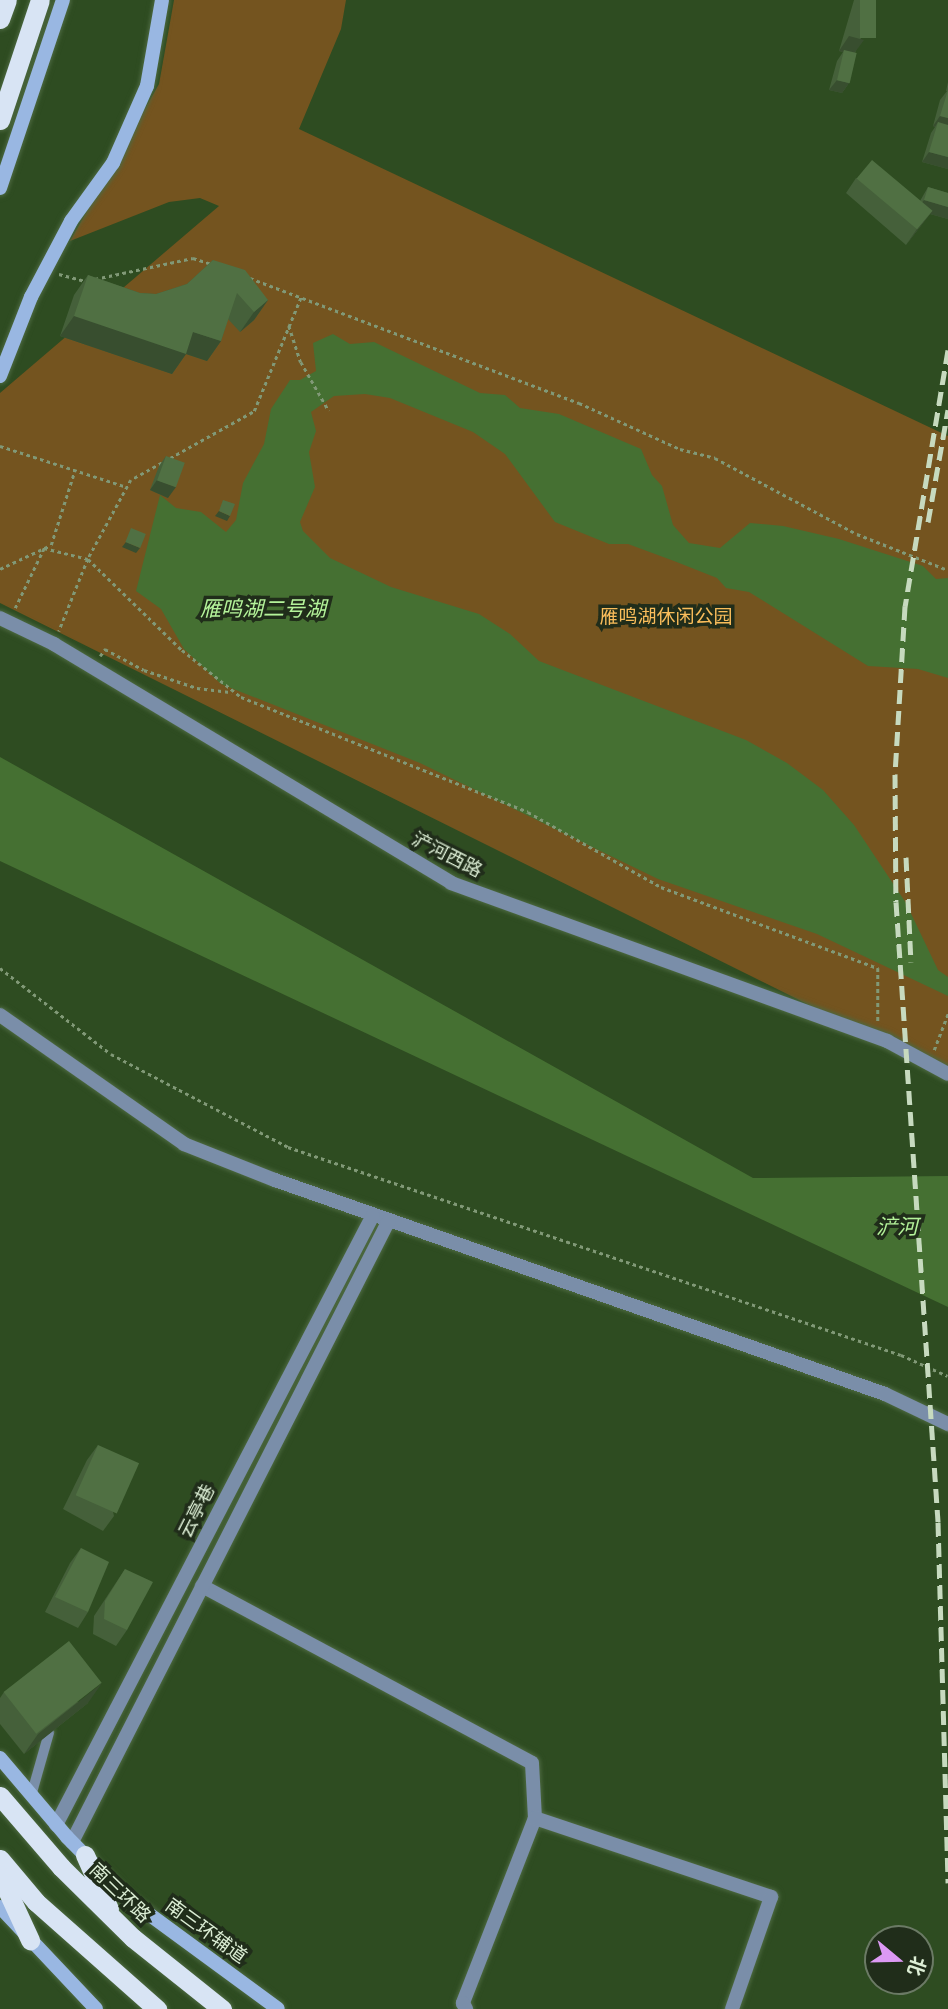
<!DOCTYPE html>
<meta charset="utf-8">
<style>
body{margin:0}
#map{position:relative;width:948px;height:2009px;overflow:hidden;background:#2e4c21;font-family:"PT Sans Narrow","Noto Sans SC",sans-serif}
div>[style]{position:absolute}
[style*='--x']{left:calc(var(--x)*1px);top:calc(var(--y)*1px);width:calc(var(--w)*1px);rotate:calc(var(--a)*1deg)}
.green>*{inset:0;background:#74541f}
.water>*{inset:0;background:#457032}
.path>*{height:2.5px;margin-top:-1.25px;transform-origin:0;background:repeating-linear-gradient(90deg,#819977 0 3.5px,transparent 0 7px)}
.roads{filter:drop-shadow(0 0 2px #4d6941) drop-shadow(0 0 2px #4d6941)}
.service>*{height:10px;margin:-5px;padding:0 5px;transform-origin:5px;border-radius:5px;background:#7a8ea9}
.minor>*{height:14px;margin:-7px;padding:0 7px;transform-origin:7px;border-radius:7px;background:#7a8ea9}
.tertiary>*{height:14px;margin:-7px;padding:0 7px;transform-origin:7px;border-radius:7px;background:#7a8ea9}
.secondary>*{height:14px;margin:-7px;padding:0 7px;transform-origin:7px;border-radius:7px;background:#99b7e2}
.trunk>*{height:19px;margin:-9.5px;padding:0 9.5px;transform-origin:9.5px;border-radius:9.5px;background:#d8e4f4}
.rail>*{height:5px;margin-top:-2.5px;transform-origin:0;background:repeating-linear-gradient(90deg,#c7dabf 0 14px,transparent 0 21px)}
.wall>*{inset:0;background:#45603a}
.shaded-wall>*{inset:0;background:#384e2f}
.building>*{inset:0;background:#507043;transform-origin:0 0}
span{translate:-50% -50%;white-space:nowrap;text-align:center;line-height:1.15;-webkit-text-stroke:7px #202d1a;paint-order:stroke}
.park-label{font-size:19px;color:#f9bd5b}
.street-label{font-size:19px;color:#dceed5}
.water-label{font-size:21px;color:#b4f39a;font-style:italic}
.north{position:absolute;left:864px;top:1925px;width:70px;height:70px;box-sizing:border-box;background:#202d1a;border:2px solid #6b7a65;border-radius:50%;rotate:109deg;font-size:19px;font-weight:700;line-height:28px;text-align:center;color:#dceed5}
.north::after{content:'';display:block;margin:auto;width:24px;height:32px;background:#dc99f4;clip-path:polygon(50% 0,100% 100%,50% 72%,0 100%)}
</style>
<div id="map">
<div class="green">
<div style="clip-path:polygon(174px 0,346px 0,341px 29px,299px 129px,948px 436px,948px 1074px,0 603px,0 393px,219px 206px,200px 198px,169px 202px,70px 241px,159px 84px)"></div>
</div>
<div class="water">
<div style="clip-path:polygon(333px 334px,350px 344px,374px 342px,480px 393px,505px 395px,520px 408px,559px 414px,641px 449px,652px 475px,662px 486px,673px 525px,689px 543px,720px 548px,750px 523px,783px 526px,839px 539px,923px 566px,936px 579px,948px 578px,948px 678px,918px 669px,868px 666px,749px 592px,726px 588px,717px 578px,674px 561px,628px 544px,609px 544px,555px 522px,505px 454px,473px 432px,390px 398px,365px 394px,334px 396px,311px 412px,316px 431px,309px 452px,315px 487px,300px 522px,303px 531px,330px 558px,391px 587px,479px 614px,510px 634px,539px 661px,746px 740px,787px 763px,823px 790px,854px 825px,906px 903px,938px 970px,948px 977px,948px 996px,817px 934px,658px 879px,420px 763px,221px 684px,184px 649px,161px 609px,136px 591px,160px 495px,176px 508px,201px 512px,226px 532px,236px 520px,243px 483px,264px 444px,271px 409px,290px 380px,300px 380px,316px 371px,313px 343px)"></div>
<div style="clip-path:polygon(0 757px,753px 1178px,948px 1176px,948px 1307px,0 861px)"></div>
</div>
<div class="path">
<div style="--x:59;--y:274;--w:27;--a:15"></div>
<div style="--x:250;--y:278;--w:352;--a:20.8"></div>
<div style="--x:579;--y:403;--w:111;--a:24.5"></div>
<div style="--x:680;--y:449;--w:36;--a:14"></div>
<div style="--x:715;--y:458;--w:161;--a:28.2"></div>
<div style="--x:857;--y:534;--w:98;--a:21.6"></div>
<div style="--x:95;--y:279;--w:100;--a:-12.1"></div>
<div style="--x:193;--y:258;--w:19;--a:18"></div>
<div style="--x:289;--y:326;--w:38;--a:72"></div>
<div style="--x:301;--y:362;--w:56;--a:60.3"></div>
<div style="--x:0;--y:446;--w:133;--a:17.9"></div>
<div style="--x:170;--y:458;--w:96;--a:-29.2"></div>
<div style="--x:254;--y:411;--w:123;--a:-67.6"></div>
<div style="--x:162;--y:463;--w:35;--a:151"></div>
<div style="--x:131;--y:480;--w:90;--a:118.6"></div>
<div style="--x:88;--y:559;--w:131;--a:44.1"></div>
<div style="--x:182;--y:650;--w:75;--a:38.5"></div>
<div style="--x:241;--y:697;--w:309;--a:21.8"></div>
<div style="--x:528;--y:812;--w:153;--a:29.4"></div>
<div style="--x:661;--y:887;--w:232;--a:20.5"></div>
<div style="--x:878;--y:968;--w:53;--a:90"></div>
<div style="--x:0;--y:569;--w:56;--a:-25.2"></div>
<div style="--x:51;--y:545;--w:79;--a:-72.3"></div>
<div style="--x:15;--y:608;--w:67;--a:-64.2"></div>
<div style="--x:44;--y:548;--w:45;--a:14"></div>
<div style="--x:88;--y:559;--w:78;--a:111.9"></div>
<div style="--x:100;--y:656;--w:9;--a:-54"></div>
<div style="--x:105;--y:649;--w:44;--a:28.3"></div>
<div style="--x:144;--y:670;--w:56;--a:18.8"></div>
<div style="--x:197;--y:688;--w:35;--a:7"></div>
<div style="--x:0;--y:968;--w:140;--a:37.8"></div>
<div style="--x:111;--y:1054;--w:200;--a:27.7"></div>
<div style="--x:288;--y:1147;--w:647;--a:18.74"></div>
<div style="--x:901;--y:1355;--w:51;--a:24.1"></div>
<div style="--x:934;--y:1050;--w:39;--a:-69"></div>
</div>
<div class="roads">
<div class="service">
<div style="--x:31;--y:1796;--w:66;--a:-74.1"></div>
</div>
<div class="minor">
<div style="--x:202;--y:1586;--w:374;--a:28.2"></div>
<div style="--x:532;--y:1763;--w:55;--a:86.9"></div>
<div style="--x:535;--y:1818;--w:199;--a:111.3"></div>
<div style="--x:463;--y:2003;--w:7;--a:63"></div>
<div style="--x:535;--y:1818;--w:249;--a:18.5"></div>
<div style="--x:771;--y:1897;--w:119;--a:109.2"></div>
</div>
<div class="tertiary">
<div style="--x:0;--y:618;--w:60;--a:25.7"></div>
<div style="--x:54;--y:644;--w:463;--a:31"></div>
<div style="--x:451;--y:883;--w:464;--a:19.9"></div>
<div style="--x:887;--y:1041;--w:69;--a:28.4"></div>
<div style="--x:0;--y:1015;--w:225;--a:35"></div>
<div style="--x:184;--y:1144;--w:98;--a:21.6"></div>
<div style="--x:275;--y:1180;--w:646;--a:19.33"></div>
<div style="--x:885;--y:1394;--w:70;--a:25.5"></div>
<div style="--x:56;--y:1825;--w:687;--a:-62.54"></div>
<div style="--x:72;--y:1842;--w:698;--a:-62.99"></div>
</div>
<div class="secondary">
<div style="--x:0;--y:188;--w:198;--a:-71.5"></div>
<div style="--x:0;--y:376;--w:85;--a:-68.6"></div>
<div style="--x:31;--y:297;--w:86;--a:-62.2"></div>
<div style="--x:71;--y:221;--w:72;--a:-54.1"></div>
<div style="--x:113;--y:163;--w:84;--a:-66.2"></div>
<div style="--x:147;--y:86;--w:87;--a:-80.1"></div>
<div style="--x:0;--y:1758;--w:104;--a:49.7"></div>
<div style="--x:67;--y:1837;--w:86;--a:45.5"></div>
<div style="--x:127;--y:1898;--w:187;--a:36.3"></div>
<div style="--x:0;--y:1907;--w:140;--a:46.7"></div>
</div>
<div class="trunk">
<div style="--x:0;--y:19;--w:20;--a:-70"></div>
<div style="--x:0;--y:120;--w:126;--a:-71.6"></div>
<div style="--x:0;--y:1796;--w:94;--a:49.3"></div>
<div style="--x:61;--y:1867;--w:101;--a:44.6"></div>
<div style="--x:133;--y:1938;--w:114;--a:38.6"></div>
<div style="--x:85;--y:1855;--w:59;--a:66"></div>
<div style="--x:0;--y:1859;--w:56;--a:50.1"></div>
<div style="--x:36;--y:1902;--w:162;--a:41.5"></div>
<div style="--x:0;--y:1875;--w:72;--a:65.2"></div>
</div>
</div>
<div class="rail">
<div style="--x:948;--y:350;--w:260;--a:99.5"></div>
<div style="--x:905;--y:606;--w:168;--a:93.4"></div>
<div style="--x:895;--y:774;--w:128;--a:89.6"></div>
<div style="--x:896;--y:902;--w:621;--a:86.12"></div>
<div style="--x:938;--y:1522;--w:361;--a:88.4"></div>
<div style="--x:928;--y:522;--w:114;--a:-79.9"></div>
<div style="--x:906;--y:857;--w:105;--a:87.3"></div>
</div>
<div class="wall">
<div style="clip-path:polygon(854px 0,876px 0,855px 53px,849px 83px,842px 93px,829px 90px,837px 61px,843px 52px,839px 51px)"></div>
<div style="clip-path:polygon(948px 82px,948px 169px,922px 162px,931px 133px,935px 127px,933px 126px,940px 100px,947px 91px,946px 91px)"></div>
<div style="clip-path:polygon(856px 178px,920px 201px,928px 187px,948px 193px,948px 219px,930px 214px,906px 245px,846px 193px)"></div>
<div style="clip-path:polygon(213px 260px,268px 300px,254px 320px,240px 332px,228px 319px,221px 341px,207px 361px,186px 354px,172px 374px,60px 336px,74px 295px,88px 275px,140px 293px,156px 294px,187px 284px)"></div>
<div style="clip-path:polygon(166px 456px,168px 498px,150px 490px,159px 466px)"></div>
<div style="clip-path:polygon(98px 1445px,114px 1516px,103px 1531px,63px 1509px,87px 1460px)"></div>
<div style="clip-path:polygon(81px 1548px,88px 1612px,78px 1628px,45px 1612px,70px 1563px)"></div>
<div style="clip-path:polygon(125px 1569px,127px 1630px,116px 1646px,93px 1634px,94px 1616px)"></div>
<div style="clip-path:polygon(4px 1692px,88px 1703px,24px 1754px,0 1724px,0 1698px)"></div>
</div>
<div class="shaded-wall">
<div style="clip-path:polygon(849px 36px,864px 40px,853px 55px,844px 50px,843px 52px,839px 51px)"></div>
<div style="clip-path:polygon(837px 80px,849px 83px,842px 93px,829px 90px)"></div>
<div style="clip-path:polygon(940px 116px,948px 118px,948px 131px,938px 122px,935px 127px,933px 126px)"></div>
<div style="clip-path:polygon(929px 152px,948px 157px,948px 169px,922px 162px)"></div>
<div style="clip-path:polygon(924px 200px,948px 207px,948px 219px,930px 214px,906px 245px,917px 229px,917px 210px)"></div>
<div style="clip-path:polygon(268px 300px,254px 320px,240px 332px,254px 312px)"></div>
<div style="clip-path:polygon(74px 316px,193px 332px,221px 341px,207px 361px,186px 354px,172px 374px,60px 336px)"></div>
<div style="clip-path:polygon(157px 480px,176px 487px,168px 498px,150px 490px)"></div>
<div style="clip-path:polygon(219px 511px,230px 516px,227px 521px,215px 516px)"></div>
<div style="clip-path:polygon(126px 542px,140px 548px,136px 553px,122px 547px)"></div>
<div style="clip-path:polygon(102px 1683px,88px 1703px,24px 1754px,38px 1734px)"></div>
</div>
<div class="building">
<div style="left:860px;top:0;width:16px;height:38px"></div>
<div style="left:844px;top:50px;width:13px;height:31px;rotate:13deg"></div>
<div style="clip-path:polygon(948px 90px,948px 118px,940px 116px)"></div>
<div style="clip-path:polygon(938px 122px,948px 125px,948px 157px,929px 152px)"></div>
<div style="left:872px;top:160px;width:79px;height:24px;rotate:40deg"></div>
<div style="clip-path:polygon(928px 187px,948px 193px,948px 207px,924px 200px)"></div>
<div style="clip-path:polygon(213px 260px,245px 270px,268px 300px,254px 312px,237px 293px,221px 341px,193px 332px,186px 354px,74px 316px,88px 275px,140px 293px,156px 294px,187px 284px)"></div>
<div style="left:166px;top:456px;width:20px;height:26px;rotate:20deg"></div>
<div style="clip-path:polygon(223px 500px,235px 504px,230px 516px,219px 511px)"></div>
<div style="left:131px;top:528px;width:16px;height:15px;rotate:22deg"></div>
<div style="left:98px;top:1445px;width:45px;height:55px;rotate:24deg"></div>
<div style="clip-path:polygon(81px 1548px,109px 1562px,88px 1612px,55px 1597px)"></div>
<div style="clip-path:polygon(125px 1569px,153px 1582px,127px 1630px,104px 1619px,105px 1601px)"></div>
<div style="left:69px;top:1641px;width:53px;height:83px;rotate:52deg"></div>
</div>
<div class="park-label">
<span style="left:666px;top:617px">雁鸣湖休闲公园</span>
</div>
<div class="street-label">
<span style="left:447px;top:855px;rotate:27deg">浐河西路</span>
<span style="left:197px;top:1511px;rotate:-63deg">云亭巷</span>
<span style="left:120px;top:1893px;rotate:44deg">南三环路</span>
<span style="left:206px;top:1931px;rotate:36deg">南三环辅道</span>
</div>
<div class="water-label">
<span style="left:263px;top:609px">雁鸣湖二号湖</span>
<span style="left:897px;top:1227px">浐河</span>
</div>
<div class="north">北</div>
</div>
